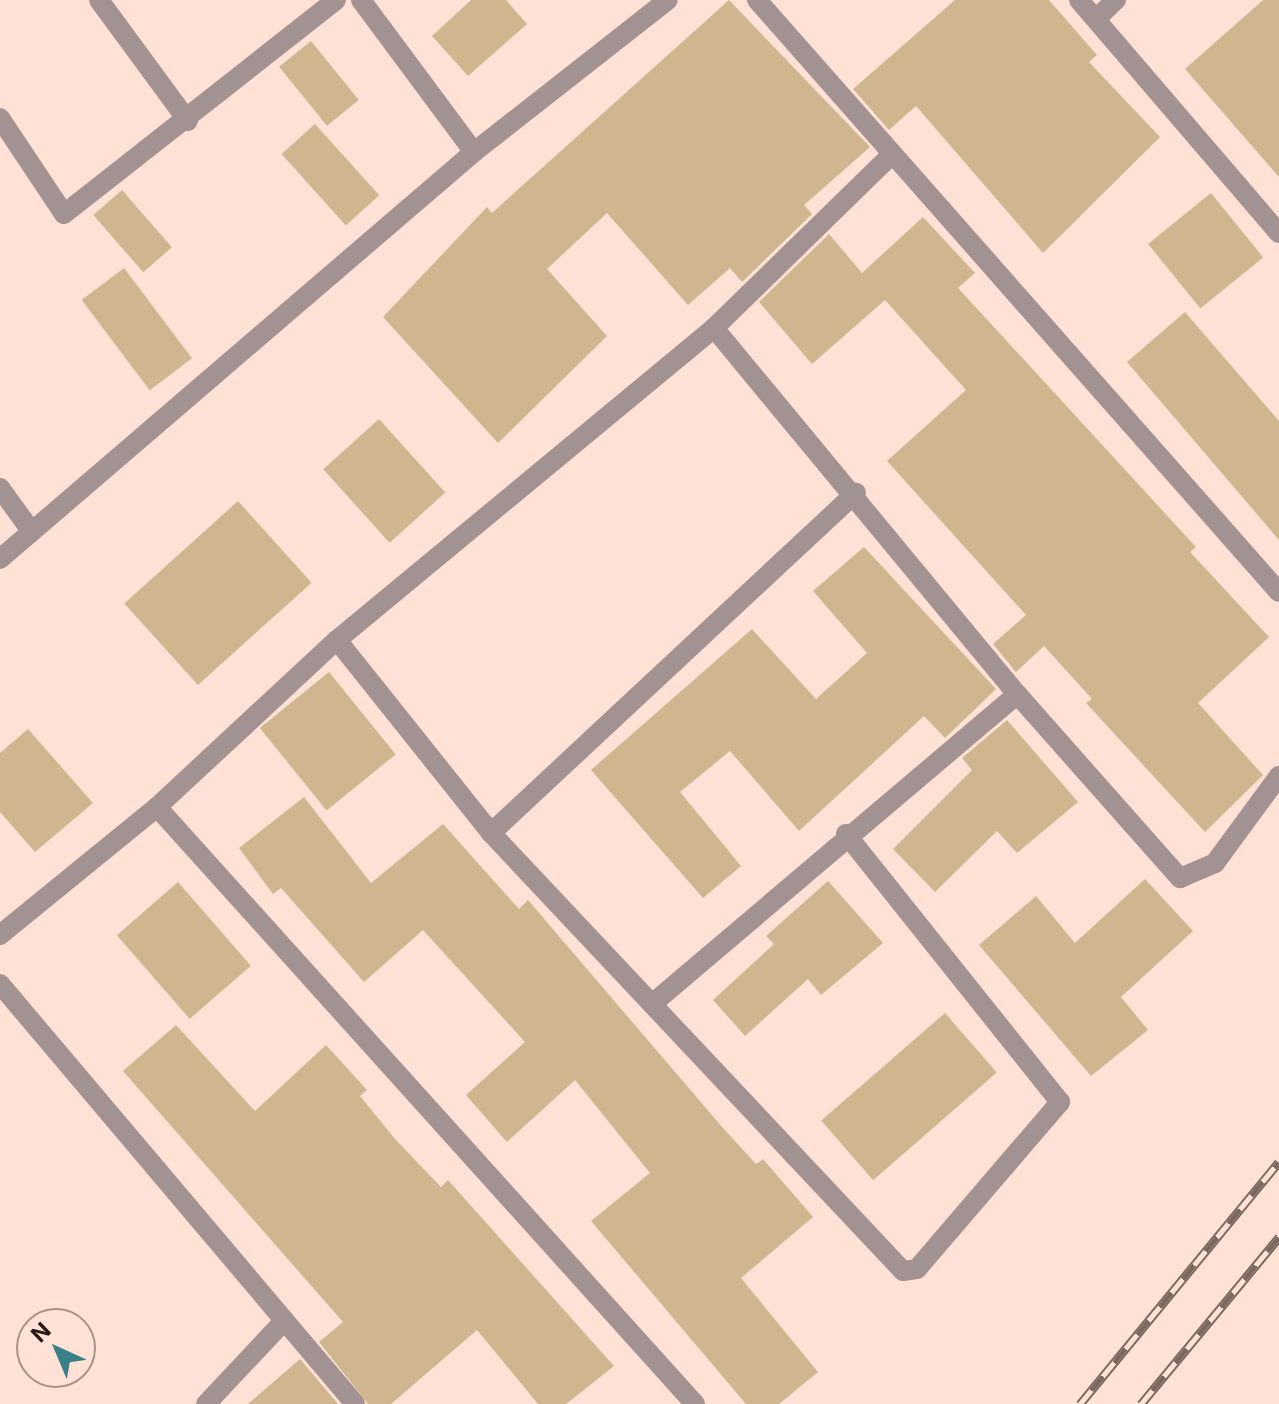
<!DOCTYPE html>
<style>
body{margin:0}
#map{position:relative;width:1279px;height:1404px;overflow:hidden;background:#ffe2d5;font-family:Inter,sans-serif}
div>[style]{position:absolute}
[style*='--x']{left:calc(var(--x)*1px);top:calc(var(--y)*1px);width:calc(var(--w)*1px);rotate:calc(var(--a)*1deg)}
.building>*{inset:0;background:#cfb68f;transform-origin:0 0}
.minor>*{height:20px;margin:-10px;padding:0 10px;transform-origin:10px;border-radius:10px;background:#a39292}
.rail>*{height:9px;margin-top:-4.5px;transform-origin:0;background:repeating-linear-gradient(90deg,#ffe2d5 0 18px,#7b6960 0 36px);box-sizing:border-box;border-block:2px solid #7b6960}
span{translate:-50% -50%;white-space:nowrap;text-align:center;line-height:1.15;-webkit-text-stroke:6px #ffe2d5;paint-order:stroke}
.north{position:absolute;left:16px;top:1308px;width:80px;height:80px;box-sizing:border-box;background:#ffe2d5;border:2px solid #a89288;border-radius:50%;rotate:316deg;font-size:22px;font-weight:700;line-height:32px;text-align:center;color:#261a14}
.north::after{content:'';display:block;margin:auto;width:28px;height:36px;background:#398189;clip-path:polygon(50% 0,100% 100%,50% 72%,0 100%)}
</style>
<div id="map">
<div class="building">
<div style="clip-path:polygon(471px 0,506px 0,527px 24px,468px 76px,432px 36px)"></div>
<div style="clip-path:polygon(729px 0,870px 147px,804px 205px,812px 214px,742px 282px,730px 268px,688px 305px,607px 213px,547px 269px,607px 336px,498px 443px,383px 317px,487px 207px,492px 213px)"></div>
<div style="clip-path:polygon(955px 0,1049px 0,1097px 55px,1089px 62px,1160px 137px,1043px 253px,916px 106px,889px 130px,853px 89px)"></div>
<div style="clip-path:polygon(1263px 0,1279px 0,1279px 177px,1185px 69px)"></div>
<div style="left:311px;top:41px;width:76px;height:41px;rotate:51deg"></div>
<div style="left:315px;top:124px;width:96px;height:45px;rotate:48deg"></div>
<div style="left:122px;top:190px;width:76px;height:38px;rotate:49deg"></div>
<div style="left:1211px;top:193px;width:83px;height:81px;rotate:51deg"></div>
<div style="clip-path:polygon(923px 217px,975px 273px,958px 288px,1196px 547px,1190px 552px,1269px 637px,1198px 703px,1263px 775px,1205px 832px,1086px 703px,1092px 699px,1044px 646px,1016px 672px,993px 644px,1026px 615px,887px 461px,966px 390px,885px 300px,812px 364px,759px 302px,829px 234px,862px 273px)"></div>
<div style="left:124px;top:268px;width:113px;height:53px;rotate:53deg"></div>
<div style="clip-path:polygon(1185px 312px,1279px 421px,1279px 540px,1127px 362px)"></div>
<div style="left:379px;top:419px;width:99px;height:75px;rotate:48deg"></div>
<div style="left:238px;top:501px;width:110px;height:153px;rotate:48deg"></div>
<div style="clip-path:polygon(864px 547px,996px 689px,945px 738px,924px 716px,799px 831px,730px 751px,680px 792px,741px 866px,703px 898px,591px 770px,752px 629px,816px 699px,867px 653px,813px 591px)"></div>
<div style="left:329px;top:672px;width:106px;height:89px;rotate:51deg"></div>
<div style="clip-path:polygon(1007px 720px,1078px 802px,1017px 853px,997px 831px,935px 892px,893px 849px,972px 770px,962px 758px)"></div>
<div style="clip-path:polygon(28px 729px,93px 803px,35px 852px,0 812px,0 753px)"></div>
<div style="clip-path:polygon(304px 797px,371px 883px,443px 824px,519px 909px,528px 900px,723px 1128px,756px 1164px,763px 1159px,813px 1217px,741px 1278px,818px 1372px,779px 1404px,746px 1404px,591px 1221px,650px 1173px,575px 1080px,507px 1142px,466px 1095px,525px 1042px,423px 930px,364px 982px,281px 888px,273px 894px,239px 848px)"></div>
<div style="clip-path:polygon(1145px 879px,1193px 931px,1121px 997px,1148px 1030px,1091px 1076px,979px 945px,1036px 896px,1075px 943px)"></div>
<div style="clip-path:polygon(828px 881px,883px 943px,821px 995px,808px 979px,745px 1036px,713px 1000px,774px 944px,766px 936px)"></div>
<div style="left:178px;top:882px;width:111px;height:81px;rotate:49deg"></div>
<div style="left:945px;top:1013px;width:79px;height:164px;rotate:49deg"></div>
<div style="clip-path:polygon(176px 1025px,255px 1111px,326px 1045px,367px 1090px,360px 1096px,395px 1139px,441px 1187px,448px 1180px,614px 1366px,566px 1404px,538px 1404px,477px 1330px,391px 1404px,368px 1404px,319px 1342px,343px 1322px,123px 1071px)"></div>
<div style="clip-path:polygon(300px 1359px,338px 1404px,248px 1404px)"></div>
</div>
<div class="minor">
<div style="--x:99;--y:0;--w:150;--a:53.7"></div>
<div style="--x:361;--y:0;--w:189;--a:53.4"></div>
<div style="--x:757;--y:0;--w:789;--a:48.6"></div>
<div style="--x:1079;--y:0;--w:307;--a:49.4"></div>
<div style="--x:1096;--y:19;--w:28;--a:-44"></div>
<div style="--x:0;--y:118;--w:115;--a:56.3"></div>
<div style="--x:64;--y:214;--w:346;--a:-38.2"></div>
<div style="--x:714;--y:328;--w:475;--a:50.4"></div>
<div style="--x:1017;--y:694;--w:246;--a:48.5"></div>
<div style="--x:1180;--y:878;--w:38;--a:-23"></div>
<div style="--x:1215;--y:863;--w:108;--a:-53.7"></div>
<div style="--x:0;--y:488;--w:54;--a:54"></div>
<div style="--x:0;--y:559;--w:625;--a:-40.65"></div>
<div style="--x:474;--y:152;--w:246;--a:-38.1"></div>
<div style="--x:337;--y:640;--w:247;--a:51.4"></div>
<div style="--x:491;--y:833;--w:601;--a:46.75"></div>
<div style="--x:903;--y:1271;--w:14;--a:-8"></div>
<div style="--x:917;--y:1269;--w:220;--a:-49.4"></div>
<div style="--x:1060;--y:1102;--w:343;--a:-128.6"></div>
<div style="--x:157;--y:807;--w:804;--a:47.98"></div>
<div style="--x:491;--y:833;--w:499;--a:-43"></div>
<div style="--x:0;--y:935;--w:203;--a:-39.2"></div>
<div style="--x:157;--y:807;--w:246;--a:-42.9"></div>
<div style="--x:337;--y:640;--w:489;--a:-39.6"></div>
<div style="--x:714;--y:328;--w:246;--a:-44.3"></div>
<div style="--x:0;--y:984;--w:550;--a:49.79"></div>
<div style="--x:652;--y:1004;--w:479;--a:-40.3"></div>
<div style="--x:206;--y:1404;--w:110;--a:-46.8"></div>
</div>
<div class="rail">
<div style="--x:1080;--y:1404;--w:313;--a:-50.6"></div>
<div style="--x:1141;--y:1404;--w:217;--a:-50.4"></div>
</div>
<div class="north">N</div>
</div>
